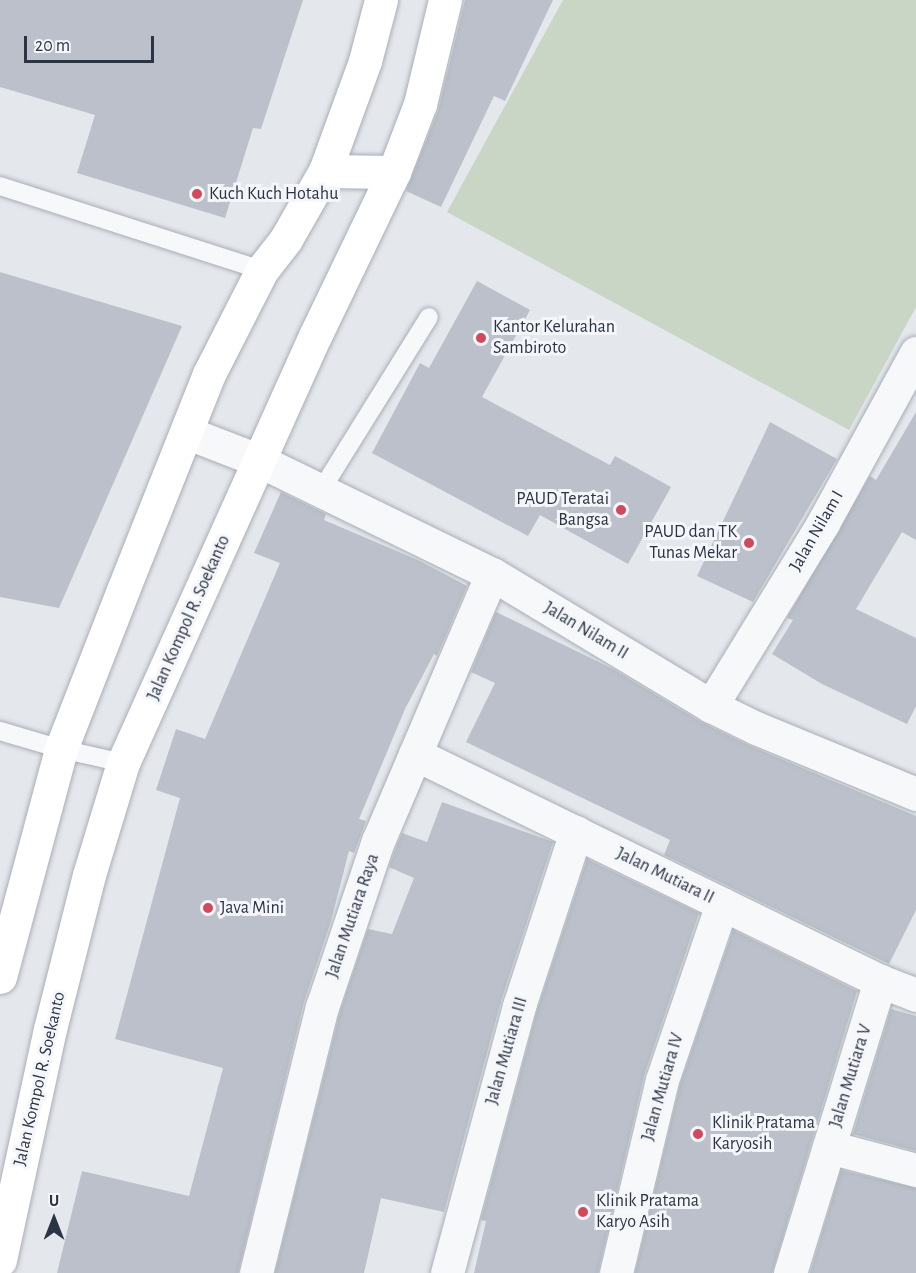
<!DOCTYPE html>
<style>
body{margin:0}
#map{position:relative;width:916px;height:1273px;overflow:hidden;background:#e4e7ec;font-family:"Alegreya Sans",sans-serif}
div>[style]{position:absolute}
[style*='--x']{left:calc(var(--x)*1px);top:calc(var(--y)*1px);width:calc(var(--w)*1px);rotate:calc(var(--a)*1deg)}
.green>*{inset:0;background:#c9d6c5}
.building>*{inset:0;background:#bbc0ca}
.roads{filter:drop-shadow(0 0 2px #a9aeb7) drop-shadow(0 0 2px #a9aeb7)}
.service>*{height:18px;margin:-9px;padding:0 9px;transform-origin:9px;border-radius:9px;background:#f7f8fa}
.minor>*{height:33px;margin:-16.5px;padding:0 16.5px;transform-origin:16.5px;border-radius:16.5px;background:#f7f8fa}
.secondary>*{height:33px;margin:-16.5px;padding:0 16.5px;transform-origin:16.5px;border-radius:16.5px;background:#fff}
.dots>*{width:16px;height:16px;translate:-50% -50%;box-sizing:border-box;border:3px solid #f4f6f9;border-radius:50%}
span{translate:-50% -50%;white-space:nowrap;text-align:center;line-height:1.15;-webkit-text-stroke:6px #f4f6f9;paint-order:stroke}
.poi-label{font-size:18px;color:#2b3445}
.left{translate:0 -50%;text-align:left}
.right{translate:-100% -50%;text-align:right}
.street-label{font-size:18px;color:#2b3445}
.north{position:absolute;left:24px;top:1189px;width:60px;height:60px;-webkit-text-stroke:4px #f4f6f9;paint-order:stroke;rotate:0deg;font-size:16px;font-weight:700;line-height:24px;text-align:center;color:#2b3445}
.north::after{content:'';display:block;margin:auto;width:21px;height:27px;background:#2b3445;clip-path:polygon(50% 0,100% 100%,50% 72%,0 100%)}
.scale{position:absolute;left:24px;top:36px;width:130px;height:27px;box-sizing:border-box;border:3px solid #2b3445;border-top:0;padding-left:8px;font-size:18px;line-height:21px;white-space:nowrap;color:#2b3445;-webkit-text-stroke:4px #f4f6f9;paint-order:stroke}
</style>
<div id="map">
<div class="green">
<div style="clip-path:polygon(563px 0,916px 0,916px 307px,849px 430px,447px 212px)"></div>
</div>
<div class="building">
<div style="clip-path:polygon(0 0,303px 0,261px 129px,253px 128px,225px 218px,77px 173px,95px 115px,0 87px)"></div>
<div style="clip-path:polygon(465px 0,553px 0,505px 101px,494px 96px,441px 207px,406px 191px,438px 111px)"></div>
<div style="clip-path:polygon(0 272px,182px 326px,59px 608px,0 597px)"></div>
<div style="clip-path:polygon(477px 281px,530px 310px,482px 397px,610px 465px,615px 456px,671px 487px,628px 564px,540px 515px,528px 536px,372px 453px,420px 363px,429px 368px)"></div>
<div style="clip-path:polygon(916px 412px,916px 540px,902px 532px,856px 609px,916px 638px,916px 706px,907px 724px,822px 684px,772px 654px,793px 620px,787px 618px,870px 476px,876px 480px)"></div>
<div style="clip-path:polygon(770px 422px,837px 459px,753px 602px,697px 576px)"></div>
<div style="clip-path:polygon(281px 492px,326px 514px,324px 520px,420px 561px,467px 586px,437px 656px,434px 654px,405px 709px,359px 819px,366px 821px,354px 853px,349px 851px,331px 921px,304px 1002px,238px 1273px,57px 1273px,82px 1171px,189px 1196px,223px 1068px,115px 1039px,180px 798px,156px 790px,176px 729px,205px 739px,280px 563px,254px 553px)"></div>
<div style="clip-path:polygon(496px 612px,613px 669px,701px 722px,748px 745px,916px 816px,916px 910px,889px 964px,664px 855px,670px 840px,466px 742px,495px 683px,471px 672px)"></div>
<div style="clip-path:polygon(442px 802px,553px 842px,501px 1001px,444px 1212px,381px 1198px,364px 1273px,275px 1273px,340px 1012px,368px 929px,392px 934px,414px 878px,389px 867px,396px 848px,402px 833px,427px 842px)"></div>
<div style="clip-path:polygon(587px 859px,699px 913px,644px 1076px,598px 1273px,474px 1273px,486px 1221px,481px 1220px,537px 1011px)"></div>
<div style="clip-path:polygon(733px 930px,857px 991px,772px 1273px,635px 1273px,680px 1085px)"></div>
<div style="clip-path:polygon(891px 1009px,916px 1016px,916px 1151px,853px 1134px)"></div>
<div style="clip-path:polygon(841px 1170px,916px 1188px,916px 1273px,810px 1273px)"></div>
</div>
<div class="roads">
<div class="service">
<div style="--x:0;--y:186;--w:275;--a:17.8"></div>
<div style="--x:320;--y:492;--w:206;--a:-58.1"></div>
<div style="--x:0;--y:731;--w:64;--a:16.4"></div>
<div style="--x:61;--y:749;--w:64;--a:12.7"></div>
</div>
<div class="minor">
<div style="--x:188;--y:433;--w:77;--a:21.3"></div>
<div style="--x:260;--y:461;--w:258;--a:26"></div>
<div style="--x:492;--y:574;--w:256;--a:31.1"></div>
<div style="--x:711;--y:706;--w:50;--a:26.1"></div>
<div style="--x:756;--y:728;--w:173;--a:22.4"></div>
<div style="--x:711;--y:706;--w:215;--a:-58.5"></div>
<div style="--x:823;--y:523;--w:194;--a:-61.3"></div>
<div style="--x:415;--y:754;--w:517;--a:26.02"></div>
<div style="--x:880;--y:981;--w:39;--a:21"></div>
<div style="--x:829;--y:1147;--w:90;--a:14.8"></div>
<div style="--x:256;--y:1273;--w:274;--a:-76.1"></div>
<div style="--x:322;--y:1007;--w:175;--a:-71.4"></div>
<div style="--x:378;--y:841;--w:290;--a:-66.9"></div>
<div style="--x:447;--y:1273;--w:277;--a:-74.9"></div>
<div style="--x:519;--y:1006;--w:183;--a:-71.9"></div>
<div style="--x:616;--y:1273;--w:198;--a:-76.6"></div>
<div style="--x:662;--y:1080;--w:186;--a:-71.2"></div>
<div style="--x:790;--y:1273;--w:306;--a:-72.9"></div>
</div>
<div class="secondary">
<div style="--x:325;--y:171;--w:69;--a:0.8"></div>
<div style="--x:0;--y:977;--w:236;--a:-75"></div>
<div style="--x:61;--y:749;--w:171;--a:-68.7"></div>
<div style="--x:123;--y:590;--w:232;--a:-68.3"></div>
<div style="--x:209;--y:374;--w:117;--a:-63"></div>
<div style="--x:262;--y:270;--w:39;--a:-52"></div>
<div style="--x:286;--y:239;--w:78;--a:-60.2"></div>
<div style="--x:325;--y:171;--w:117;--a:-70"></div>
<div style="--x:365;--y:61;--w:63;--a:-75.3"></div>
<div style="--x:0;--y:1260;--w:236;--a:-77.8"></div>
<div style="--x:50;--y:1029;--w:159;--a:-75.8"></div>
<div style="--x:89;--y:875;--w:117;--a:-73.1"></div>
<div style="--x:123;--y:763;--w:468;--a:-65.8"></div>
<div style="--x:315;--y:336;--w:182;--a:-64.3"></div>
<div style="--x:394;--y:172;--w:73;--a:-69.1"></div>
<div style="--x:420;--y:104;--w:107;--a:-76.5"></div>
</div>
</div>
<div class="dots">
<div style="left:197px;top:194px;background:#d1495b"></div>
<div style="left:481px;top:338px;background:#d1495b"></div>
<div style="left:621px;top:510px;background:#d1495b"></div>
<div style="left:749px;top:543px;background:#d1495b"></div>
<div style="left:208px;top:908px;background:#d1495b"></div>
<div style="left:698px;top:1134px;background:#d1495b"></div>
<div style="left:583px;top:1212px;background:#d1495b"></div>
</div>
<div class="poi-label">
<span class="left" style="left:209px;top:194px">Kuch Kuch Hotahu</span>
<span class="left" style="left:493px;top:338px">Kantor Kelurahan<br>Sambiroto</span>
<span class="right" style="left:609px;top:510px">PAUD Teratai<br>Bangsa</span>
<span class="right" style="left:737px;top:543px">PAUD dan TK<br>Tunas Mekar</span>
<span class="left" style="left:220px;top:908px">Java Mini</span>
<span class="left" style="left:712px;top:1134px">Klinik Pratama<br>Karyosih</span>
<span class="left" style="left:596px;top:1212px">Klinik Pratama<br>Karyo Asih</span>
</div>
<div class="street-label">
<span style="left:817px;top:531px;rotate:-60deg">Jalan Nilam I</span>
<span style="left:189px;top:618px;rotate:-66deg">Jalan Kompol R. Soekanto</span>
<span style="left:586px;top:631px;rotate:31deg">Jalan Nilam II</span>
<span style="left:665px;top:876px;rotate:26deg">Jalan Mutiara II</span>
<span style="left:353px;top:916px;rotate:-71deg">Jalan Mutiara Raya</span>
<span style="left:507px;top:1051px;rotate:-74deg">Jalan Mutiara III</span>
<span style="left:851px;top:1076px;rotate:-73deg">Jalan Mutiara V</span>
<span style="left:40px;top:1079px;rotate:-77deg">Jalan Kompol R. Soekanto</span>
<span style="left:663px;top:1087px;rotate:-74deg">Jalan Mutiara IV</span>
</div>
<div class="north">U</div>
<div class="scale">20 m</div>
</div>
